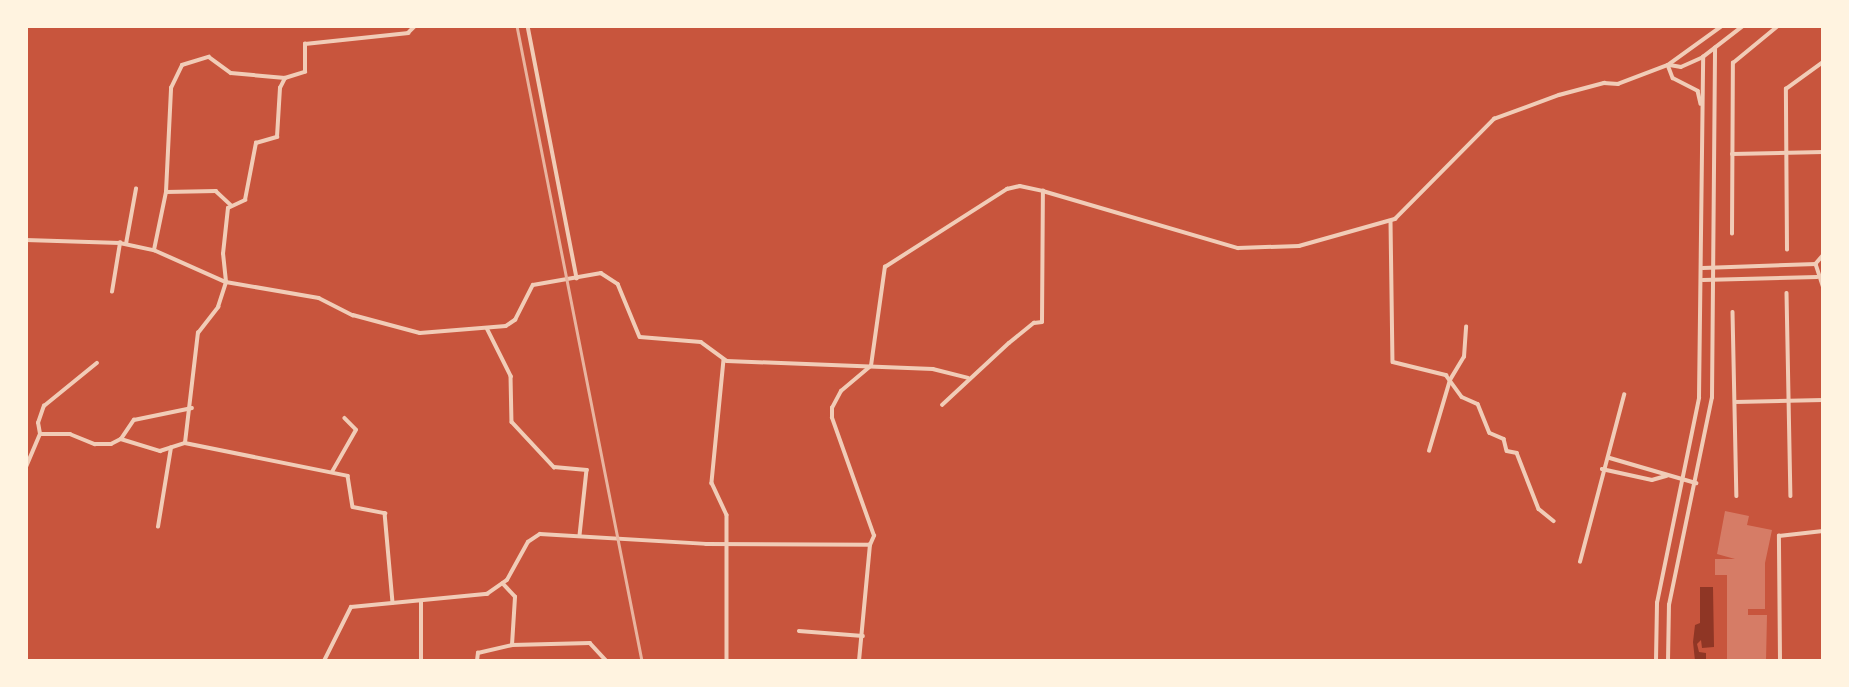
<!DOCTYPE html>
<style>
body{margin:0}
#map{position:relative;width:1849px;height:687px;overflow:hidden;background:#c8553d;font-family:Barlow,sans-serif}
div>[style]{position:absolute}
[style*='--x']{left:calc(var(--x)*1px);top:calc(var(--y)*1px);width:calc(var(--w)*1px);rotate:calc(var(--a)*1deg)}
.water>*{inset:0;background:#8f3625}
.building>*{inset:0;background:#d67c66}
.minor>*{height:3.5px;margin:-1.75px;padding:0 1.75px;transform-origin:1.75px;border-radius:1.75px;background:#f1ccb7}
.rail>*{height:2.5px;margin:-1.25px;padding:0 1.25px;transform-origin:1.25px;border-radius:1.25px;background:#e9b49f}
span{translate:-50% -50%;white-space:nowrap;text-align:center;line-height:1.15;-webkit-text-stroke:6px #fff3e0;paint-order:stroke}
.frame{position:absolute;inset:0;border:28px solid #fff3e0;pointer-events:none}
</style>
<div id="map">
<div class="water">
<div style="clip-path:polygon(1700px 587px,1713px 587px,1714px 647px,1702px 648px,1701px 640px,1697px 644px,1699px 652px,1706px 653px,1706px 661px,1695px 661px,1693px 642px,1695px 625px,1700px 623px)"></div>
</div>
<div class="building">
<div style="clip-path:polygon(1725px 511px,1749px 516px,1747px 525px,1772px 530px,1765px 563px,1765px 609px,1748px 609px,1748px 615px,1767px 615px,1766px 661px,1727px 661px,1727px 575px,1715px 575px,1715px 559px,1735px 559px,1717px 554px)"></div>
</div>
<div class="minor">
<div style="--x:528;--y:26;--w:257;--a:79"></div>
<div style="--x:1668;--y:65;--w:14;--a:69"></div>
<div style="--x:1673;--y:78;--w:28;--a:27"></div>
<div style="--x:1698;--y:91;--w:13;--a:77"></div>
<div style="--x:1670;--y:65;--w:11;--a:10"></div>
<div style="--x:1681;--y:67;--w:24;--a:-24"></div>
<div style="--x:1703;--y:57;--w:51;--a:-37.8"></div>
<div style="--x:1732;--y:154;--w:91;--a:-1.3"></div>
<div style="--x:166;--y:192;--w:50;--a:-1.1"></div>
<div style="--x:216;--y:191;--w:21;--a:43"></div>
<div style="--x:1391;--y:221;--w:141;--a:89.2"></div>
<div style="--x:1393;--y:362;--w:55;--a:13.8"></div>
<div style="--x:1446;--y:375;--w:27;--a:54"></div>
<div style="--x:1462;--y:397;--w:17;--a:24"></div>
<div style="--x:1478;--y:404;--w:31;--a:68"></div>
<div style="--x:1490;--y:433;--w:15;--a:23"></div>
<div style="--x:1504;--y:439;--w:12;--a:76"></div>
<div style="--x:1507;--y:451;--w:10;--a:11"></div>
<div style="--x:1517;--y:453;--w:60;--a:68.6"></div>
<div style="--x:1539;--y:509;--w:19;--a:39"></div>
<div style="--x:1732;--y:234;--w:171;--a:-89.7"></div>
<div style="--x:1733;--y:63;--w:58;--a:-39.4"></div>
<div style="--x:26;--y:240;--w:94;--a:1.8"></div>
<div style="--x:120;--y:243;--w:35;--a:12"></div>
<div style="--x:154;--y:250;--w:79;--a:24"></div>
<div style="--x:226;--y:282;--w:94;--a:9.8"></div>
<div style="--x:319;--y:298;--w:38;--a:27"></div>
<div style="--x:353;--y:315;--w:69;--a:15"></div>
<div style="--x:420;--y:333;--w:86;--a:-4.7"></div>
<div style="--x:506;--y:326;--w:11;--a:-34"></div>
<div style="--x:515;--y:320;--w:39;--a:-63"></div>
<div style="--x:533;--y:285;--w:69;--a:-10"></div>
<div style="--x:601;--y:273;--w:20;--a:33"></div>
<div style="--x:618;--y:284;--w:57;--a:67.5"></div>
<div style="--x:640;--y:337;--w:61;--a:4.7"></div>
<div style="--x:701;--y:342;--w:32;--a:36"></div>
<div style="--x:727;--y:361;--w:206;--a:2.2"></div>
<div style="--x:933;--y:369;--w:36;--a:14"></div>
<div style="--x:126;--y:244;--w:56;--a:-79.7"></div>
<div style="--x:154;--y:250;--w:59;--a:-78.3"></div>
<div style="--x:166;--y:192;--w:104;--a:-87.2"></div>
<div style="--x:171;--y:88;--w:25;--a:-64"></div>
<div style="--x:182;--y:65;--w:28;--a:-17"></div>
<div style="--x:209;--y:57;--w:27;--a:36"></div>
<div style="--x:231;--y:73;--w:54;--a:5.3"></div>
<div style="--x:1787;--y:250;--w:161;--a:-90.4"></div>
<div style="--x:1786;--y:89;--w:46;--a:-36.1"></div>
<div style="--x:1823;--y:256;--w:11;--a:131"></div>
<div style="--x:1816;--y:264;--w:23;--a:72"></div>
<div style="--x:1703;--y:268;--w:113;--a:-2"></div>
<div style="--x:1703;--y:280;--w:114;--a:-1.5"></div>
<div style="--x:112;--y:292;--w:50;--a:-80.7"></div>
<div style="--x:1787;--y:293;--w:203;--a:88.9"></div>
<div style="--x:1733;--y:312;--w:184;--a:88.8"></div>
<div style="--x:487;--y:328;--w:54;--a:63.4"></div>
<div style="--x:511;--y:376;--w:46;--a:88.8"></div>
<div style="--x:512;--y:422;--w:62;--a:47"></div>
<div style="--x:554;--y:467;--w:33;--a:5"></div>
<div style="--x:587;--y:470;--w:66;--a:96.1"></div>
<div style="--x:724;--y:360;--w:124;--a:95.6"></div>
<div style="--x:712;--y:483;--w:35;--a:65"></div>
<div style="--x:727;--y:515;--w:146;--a:90"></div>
<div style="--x:1735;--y:402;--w:88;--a:-1.3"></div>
<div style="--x:942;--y:405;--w:91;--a:-42.8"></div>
<div style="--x:1009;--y:343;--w:32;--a:-39"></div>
<div style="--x:1034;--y:323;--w:8;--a:-7"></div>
<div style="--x:1042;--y:322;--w:131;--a:-89.6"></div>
<div style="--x:40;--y:434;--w:30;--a:0"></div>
<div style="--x:70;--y:434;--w:27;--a:22"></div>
<div style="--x:95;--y:444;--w:16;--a:0"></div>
<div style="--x:111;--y:444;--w:11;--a:-27"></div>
<div style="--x:121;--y:439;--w:23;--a:-56"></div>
<div style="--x:134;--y:420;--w:59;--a:-11.7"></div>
<div style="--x:121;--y:439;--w:41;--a:17.1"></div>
<div style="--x:160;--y:451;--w:26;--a:-18"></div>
<div style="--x:185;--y:443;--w:111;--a:-83.3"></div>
<div style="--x:198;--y:333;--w:33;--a:-52"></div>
<div style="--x:218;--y:307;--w:26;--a:-72"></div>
<div style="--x:226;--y:282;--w:28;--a:-96"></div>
<div style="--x:223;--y:254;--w:46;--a:-83.8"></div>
<div style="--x:228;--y:208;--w:19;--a:-25"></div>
<div style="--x:245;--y:200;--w:58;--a:-79.1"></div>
<div style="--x:256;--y:143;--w:22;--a:-16"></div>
<div style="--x:277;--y:137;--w:49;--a:-86.5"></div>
<div style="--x:280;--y:88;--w:11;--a:-63"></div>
<div style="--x:285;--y:78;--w:21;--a:-17"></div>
<div style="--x:305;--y:72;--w:28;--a:-90"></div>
<div style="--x:305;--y:44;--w:104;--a:-6.1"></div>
<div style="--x:408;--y:33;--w:10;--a:-45"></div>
<div style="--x:185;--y:443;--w:166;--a:11.4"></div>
<div style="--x:348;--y:476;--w:31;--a:81"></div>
<div style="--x:353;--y:507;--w:33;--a:11"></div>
<div style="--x:385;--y:513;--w:90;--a:84.9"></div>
<div style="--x:1429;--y:451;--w:74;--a:-73.5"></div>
<div style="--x:1450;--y:380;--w:27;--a:-59"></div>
<div style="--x:1464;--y:357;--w:30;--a:-86"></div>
<div style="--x:1610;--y:458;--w:90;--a:16.2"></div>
<div style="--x:26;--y:467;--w:36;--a:-67"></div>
<div style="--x:40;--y:434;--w:11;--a:-100"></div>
<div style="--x:38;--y:423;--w:18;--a:-71"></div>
<div style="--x:44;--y:406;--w:68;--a:-39.1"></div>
<div style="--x:1602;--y:469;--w:51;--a:12.4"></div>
<div style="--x:1652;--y:480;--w:15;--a:-16"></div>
<div style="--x:332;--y:472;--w:48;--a:-60.3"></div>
<div style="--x:356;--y:430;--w:16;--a:-135"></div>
<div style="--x:158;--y:527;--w:80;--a:-80.7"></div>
<div style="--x:1580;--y:562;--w:173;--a:-75.2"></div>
<div style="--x:799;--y:631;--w:64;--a:4.5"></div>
<div style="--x:512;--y:645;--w:78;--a:-1.5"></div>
<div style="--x:590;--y:643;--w:25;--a:47"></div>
<div style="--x:324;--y:661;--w:60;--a:-63.4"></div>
<div style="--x:351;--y:607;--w:137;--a:-5.5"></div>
<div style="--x:487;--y:594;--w:24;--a:-35"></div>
<div style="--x:507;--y:580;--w:43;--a:-61.1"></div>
<div style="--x:528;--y:542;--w:14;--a:-34"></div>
<div style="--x:540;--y:534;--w:166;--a:3.4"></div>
<div style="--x:706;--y:544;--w:164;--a:0.3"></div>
<div style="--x:870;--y:545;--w:10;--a:-66"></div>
<div style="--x:874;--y:536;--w:125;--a:-109.6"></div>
<div style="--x:832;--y:418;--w:10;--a:-90"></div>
<div style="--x:832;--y:408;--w:19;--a:-62"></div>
<div style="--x:841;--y:391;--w:39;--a:-40"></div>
<div style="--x:871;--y:366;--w:100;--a:-82"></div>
<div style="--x:885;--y:267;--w:145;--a:-32.6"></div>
<div style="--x:1007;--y:189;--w:13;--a:-13"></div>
<div style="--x:1020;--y:186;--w:24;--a:12"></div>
<div style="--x:1043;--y:191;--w:203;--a:16.3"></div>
<div style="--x:1238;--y:248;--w:61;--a:-1.9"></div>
<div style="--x:1299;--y:246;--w:100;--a:-15.7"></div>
<div style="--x:1395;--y:219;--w:141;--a:-45.3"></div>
<div style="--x:1494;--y:119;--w:69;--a:-20.3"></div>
<div style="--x:1559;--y:95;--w:47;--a:-14.9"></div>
<div style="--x:1604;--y:83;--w:14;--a:4"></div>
<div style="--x:1618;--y:84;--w:53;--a:-20.8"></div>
<div style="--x:1668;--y:65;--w:67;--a:-35.8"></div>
<div style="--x:421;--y:661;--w:59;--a:-90"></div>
<div style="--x:477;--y:661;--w:8;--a:-83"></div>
<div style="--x:478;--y:653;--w:35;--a:-13"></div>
<div style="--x:512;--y:645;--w:48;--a:-86.4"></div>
<div style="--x:515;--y:597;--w:18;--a:-133"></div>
<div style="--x:859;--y:661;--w:117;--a:-84.6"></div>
<div style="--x:1656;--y:661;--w:58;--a:-89"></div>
<div style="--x:1657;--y:603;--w:209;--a:-78.4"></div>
<div style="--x:1699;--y:398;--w:341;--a:-89.3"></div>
<div style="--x:1668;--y:661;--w:56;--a:-89"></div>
<div style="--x:1669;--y:605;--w:211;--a:-78.3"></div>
<div style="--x:1712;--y:398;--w:350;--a:-89.5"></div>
<div style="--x:1780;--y:661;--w:125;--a:-90.5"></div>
<div style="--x:1779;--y:536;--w:44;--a:-6.5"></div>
</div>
<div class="rail">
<div style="--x:517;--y:26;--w:647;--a:78.86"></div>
</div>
<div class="frame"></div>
</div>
